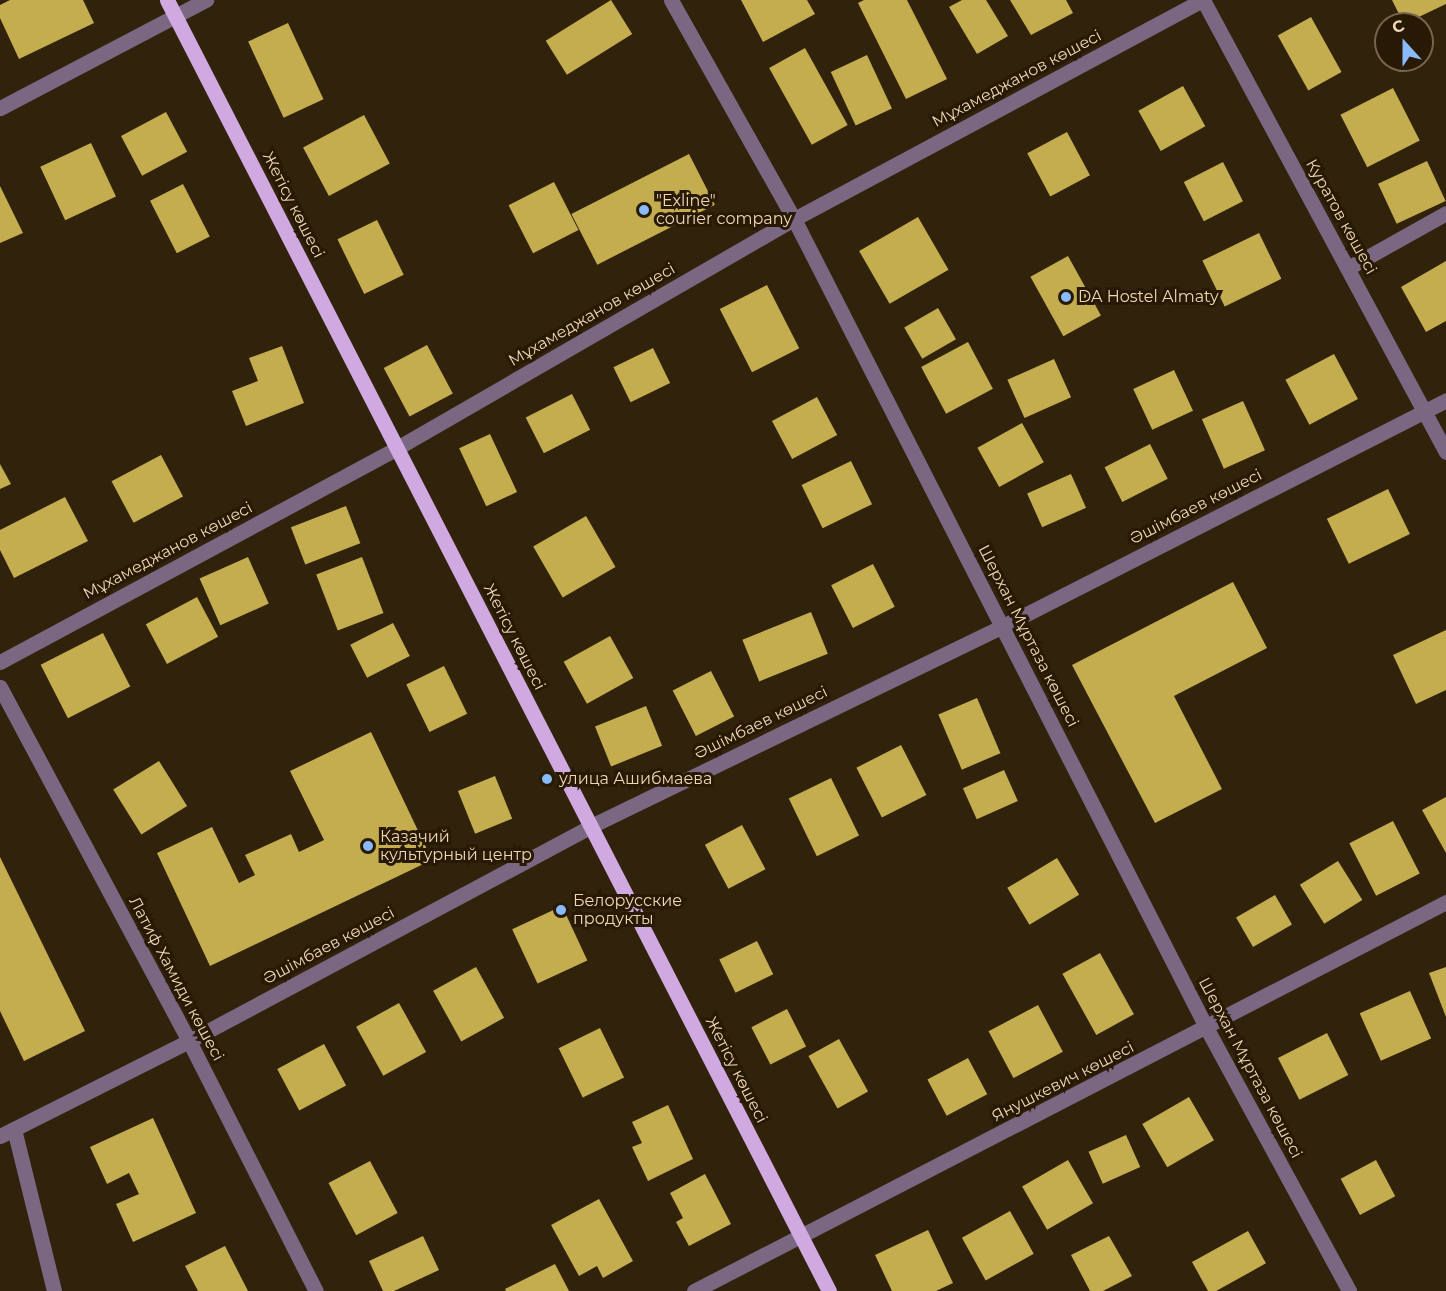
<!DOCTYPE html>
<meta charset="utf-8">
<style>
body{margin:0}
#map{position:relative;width:1446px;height:1291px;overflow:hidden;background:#31220c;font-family:Montserrat,sans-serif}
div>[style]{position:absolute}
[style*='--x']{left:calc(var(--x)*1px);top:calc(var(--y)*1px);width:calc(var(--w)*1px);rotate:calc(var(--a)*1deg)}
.building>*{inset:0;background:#c4ad4f;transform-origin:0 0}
.minor>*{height:15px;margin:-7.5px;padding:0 7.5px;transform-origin:7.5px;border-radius:7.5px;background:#7a6782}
.major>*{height:15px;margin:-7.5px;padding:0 7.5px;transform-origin:7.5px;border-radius:7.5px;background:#d0a9e0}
.dots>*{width:16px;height:16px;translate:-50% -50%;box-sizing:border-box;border:3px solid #271904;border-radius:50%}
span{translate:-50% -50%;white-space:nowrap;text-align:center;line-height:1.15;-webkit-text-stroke:6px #271904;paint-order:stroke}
.street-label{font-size:16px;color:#efd7b6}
.poi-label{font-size:16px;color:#efd7b6}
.left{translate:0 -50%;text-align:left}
.north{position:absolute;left:1374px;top:12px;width:60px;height:60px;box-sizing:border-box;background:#271904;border:2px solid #77654b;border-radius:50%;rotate:339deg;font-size:16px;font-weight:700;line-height:24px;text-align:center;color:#efd7b6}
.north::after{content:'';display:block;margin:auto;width:21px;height:27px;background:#89bafc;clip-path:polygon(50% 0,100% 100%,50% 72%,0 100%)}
</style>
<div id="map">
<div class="building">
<div style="clip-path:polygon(10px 0,83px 0,94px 23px,19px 59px,0 18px,0 5px)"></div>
<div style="left:611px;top:0;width:40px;height:77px;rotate:58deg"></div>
<div style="clip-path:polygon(741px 0,807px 0,815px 14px,763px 42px)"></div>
<div style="clip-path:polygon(864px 0,907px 0,947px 79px,906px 99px,858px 3px)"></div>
<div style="clip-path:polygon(962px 0,986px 0,1008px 36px,977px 54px,949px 7px)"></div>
<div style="clip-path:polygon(1010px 0,1066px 0,1073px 13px,1031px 35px)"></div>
<div style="clip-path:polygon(1392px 0,1446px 0,1446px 4px,1404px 24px)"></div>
<div style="left:1311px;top:17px;width:63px;height:38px;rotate:61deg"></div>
<div style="left:288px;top:23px;width:84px;height:44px;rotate:65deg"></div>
<div style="left:805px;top:48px;width:88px;height:41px;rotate:61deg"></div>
<div style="left:867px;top:55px;width:59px;height:40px;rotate:65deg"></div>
<div style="left:1183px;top:86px;width:46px;height:51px;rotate:61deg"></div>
<div style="left:1393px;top:88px;width:59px;height:59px;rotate:63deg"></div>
<div style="left:166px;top:112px;width:45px;height:51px;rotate:62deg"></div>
<div style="left:364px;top:115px;width:55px;height:69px;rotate:62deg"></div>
<div style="left:1067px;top:132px;width:49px;height:45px;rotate:62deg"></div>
<div style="left:91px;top:143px;width:59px;height:56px;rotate:65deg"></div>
<div style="left:689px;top:154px;width:57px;height:132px;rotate:63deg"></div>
<div style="left:1427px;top:161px;width:44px;height:54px;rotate:65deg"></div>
<div style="left:1223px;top:162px;width:44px;height:44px;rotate:63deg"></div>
<div style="left:554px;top:182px;width:54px;height:51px;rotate:63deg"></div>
<div style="left:183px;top:184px;width:59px;height:37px;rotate:63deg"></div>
<div style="clip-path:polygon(0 186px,23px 233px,0 243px)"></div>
<div style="left:918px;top:217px;width:61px;height:68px;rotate:60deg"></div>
<div style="left:377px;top:220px;width:61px;height:44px;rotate:64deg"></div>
<div style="left:1259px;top:233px;width:51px;height:63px;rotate:64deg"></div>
<div style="left:1068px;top:256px;width:68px;height:43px;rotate:61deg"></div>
<div style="clip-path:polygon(1446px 261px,1446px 321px,1426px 332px,1401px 287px)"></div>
<div style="left:767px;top:285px;width:71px;height:53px;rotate:63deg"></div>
<div style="left:938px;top:308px;width:36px;height:39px;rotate:60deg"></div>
<div style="left:968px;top:342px;width:53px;height:53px;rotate:62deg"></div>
<div style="left:427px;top:345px;width:55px;height:49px;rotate:62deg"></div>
<div style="clip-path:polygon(282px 346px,304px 403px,246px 426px,232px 391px,258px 381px,249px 358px)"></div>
<div style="left:653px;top:348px;width:39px;height:44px;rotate:64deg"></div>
<div style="left:1334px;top:354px;width:51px;height:55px;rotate:62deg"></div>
<div style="left:1054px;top:359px;width:42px;height:51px;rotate:66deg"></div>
<div style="left:1174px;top:370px;width:45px;height:45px;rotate:65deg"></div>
<div style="left:572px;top:394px;width:40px;height:52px;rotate:63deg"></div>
<div style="left:817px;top:397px;width:43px;height:51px;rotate:62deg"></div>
<div style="left:1243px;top:401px;width:54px;height:45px;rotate:66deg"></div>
<div style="left:1022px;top:423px;width:45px;height:51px;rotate:61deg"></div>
<div style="left:490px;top:434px;width:64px;height:34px;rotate:65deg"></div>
<div style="left:1150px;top:444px;width:39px;height:51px;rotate:63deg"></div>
<div style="left:161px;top:455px;width:47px;height:56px;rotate:62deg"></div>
<div style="left:851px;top:461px;width:48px;height:55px;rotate:64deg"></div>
<div style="clip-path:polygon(0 464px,11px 484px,0 489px)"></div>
<div style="left:1071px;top:474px;width:37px;height:48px;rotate:66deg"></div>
<div style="left:1388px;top:489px;width:50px;height:68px;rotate:64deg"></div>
<div style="clip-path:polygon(65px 497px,88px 541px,14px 578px,0 550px,0 530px)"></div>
<div style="left:346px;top:506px;width:40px;height:59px;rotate:69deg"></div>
<div style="left:586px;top:516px;width:59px;height:61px;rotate:60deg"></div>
<div style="left:248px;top:557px;width:51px;height:53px;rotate:66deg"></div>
<div style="left:362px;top:557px;width:60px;height:49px;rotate:69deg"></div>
<div style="left:873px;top:564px;width:48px;height:47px;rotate:63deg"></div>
<div style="clip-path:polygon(1233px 582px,1267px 648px,1174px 696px,1222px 789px,1155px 823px,1072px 665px)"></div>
<div style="left:197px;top:597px;width:45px;height:58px;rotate:62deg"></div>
<div style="left:811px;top:612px;width:45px;height:74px;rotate:68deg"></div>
<div style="left:393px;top:623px;width:37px;height:48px;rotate:63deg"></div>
<div style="clip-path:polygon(1446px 630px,1446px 690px,1416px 704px,1393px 655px)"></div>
<div style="left:103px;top:633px;width:60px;height:70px;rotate:63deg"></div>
<div style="left:610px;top:636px;width:48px;height:53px;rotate:61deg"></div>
<div style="left:444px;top:666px;width:53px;height:42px;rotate:64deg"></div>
<div style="left:711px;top:671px;width:51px;height:43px;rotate:63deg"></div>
<div style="left:977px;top:698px;width:60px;height:42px;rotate:67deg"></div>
<div style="left:646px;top:706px;width:43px;height:55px;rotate:68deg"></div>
<div style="clip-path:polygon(371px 732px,432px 860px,210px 966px,157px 853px,212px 827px,239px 883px,255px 875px,245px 855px,291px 834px,299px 852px,324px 840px,290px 771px)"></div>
<div style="left:901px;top:745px;width:56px;height:50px;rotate:63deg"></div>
<div style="left:159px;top:761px;width:53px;height:54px;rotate:58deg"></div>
<div style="left:1004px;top:770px;width:34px;height:45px;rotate:66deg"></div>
<div style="left:495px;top:776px;width:46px;height:40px;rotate:68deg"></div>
<div style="left:831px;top:778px;width:64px;height:47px;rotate:64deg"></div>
<div style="clip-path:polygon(1446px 797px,1446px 853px,1422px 810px)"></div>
<div style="left:1393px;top:821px;width:59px;height:49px;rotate:63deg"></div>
<div style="left:742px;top:825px;width:50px;height:42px;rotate:62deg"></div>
<div style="clip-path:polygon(0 857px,85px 1031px,24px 1061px,0 1011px)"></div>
<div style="left:1057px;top:858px;width:43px;height:58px;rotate:59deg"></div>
<div style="left:1338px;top:861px;width:46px;height:45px;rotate:58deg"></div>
<div style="left:1275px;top:895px;width:34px;height:45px;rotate:60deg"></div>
<div style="left:562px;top:906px;width:60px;height:55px;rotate:65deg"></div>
<div style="left:757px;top:941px;width:37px;height:42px;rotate:64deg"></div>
<div style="left:1100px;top:953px;width:70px;height:43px;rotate:61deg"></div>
<div style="left:476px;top:967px;width:58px;height:49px;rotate:61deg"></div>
<div style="clip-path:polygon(1446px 967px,1446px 1017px,1429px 973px)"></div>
<div style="left:1410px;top:991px;width:52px;height:55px;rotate:66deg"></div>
<div style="left:399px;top:1003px;width:56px;height:49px;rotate:61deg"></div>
<div style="left:1038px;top:1005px;width:53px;height:56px;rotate:62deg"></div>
<div style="left:787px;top:1009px;width:42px;height:40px;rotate:63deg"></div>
<div style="left:600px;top:1028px;width:55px;height:46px;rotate:64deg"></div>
<div style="left:1327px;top:1033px;width:47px;height:55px;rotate:63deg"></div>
<div style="left:839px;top:1039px;width:60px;height:35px;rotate:61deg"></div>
<div style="left:324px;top:1044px;width:47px;height:53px;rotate:62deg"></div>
<div style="left:968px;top:1058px;width:41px;height:46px;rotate:62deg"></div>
<div style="left:1189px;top:1097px;width:50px;height:54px;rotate:60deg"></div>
<div style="clip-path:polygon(668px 1105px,693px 1159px,648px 1181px,632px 1147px,642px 1143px,632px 1122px)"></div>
<div style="clip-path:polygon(153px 1118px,196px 1213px,133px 1242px,116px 1204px,139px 1194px,129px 1173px,107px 1184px,90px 1147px)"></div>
<div style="left:1126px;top:1135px;width:35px;height:41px;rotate:66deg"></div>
<div style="left:1068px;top:1160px;width:50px;height:53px;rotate:60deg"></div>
<div style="left:1376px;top:1160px;width:41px;height:40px;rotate:62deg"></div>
<div style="left:370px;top:1161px;width:59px;height:47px;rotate:62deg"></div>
<div style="clip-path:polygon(705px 1174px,731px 1224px,689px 1246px,676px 1222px,683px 1218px,670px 1193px)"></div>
<div style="clip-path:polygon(599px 1199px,633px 1261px,603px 1278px,597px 1266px,579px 1276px,551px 1225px)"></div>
<div style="left:1010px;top:1211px;width:49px;height:55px;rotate:61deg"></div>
<div style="clip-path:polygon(928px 1230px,953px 1283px,936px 1291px,892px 1291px,875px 1255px)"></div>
<div style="left:1248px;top:1231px;width:37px;height:64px;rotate:61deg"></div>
<div style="clip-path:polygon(423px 1236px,439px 1270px,394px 1291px,383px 1291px,369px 1261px)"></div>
<div style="clip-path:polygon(1109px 1236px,1132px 1276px,1103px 1291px,1090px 1291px,1071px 1255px)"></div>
<div style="clip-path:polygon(225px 1246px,248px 1291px,198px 1291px,185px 1266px)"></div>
<div style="clip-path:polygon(555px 1264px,569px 1291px,506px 1291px,505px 1289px)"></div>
</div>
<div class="minor">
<div style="--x:671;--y:0;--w:251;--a:60.7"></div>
<div style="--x:794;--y:219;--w:909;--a:62.98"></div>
<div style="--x:1207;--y:1029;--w:298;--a:61.5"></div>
<div style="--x:1203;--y:0;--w:513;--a:61.74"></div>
<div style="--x:0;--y:108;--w:233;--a:-27.7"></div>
<div style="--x:1348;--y:268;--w:112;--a:-29.3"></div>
<div style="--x:0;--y:662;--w:451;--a:-28.3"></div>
<div style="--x:397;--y:448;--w:458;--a:-30"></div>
<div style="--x:794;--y:219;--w:463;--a:-28.2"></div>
<div style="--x:0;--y:687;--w:401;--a:61.9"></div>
<div style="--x:189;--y:1041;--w:280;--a:63.1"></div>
<div style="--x:14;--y:1129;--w:167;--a:76.1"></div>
<div style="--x:0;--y:1136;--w:212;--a:-26.7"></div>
<div style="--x:189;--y:1041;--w:456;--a:-28.1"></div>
<div style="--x:591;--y:826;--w:458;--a:-25.9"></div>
<div style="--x:1003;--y:626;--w:497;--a:-27"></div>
<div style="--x:694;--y:1291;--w:847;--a:-27.35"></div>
</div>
<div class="major">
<div style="--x:167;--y:0;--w:1451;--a:62.85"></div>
</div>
<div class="dots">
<div style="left:644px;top:210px;background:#89bafc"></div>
<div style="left:1066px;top:297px;background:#89bafc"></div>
<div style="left:547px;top:779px;background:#89bafc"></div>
<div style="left:368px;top:846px;background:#89bafc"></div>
<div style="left:561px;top:910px;background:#89bafc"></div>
</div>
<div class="street-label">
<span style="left:1017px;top:79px;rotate:-28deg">Мұхамеджанов көшесі</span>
<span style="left:293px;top:205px;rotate:63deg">Жетісу көшесі</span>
<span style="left:1341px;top:217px;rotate:61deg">Куратов көшесі</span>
<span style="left:592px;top:315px;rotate:-30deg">Мұхамеджанов көшесі</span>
<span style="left:1196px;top:507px;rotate:-27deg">Әшімбаев көшесі</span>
<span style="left:168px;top:551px;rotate:-28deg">Мұхамеджанов көшесі</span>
<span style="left:1028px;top:636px;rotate:63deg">Шерхан Мұртаза көшесі</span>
<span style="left:514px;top:637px;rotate:63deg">Жетісу көшесі</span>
<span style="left:761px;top:723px;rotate:-26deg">Әшімбаев көшесі</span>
<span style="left:329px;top:946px;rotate:-28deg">Әшімбаев көшесі</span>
<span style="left:176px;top:979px;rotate:62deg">Латиф Хамиди көшесі</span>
<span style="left:1250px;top:1068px;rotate:62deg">Шерхан Мұртаза көшесі</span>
<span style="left:736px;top:1070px;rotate:63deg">Жетісу көшесі</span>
<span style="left:1063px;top:1082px;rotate:-27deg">Янушкевич көшесі</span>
</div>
<div class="poi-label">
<span class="left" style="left:656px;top:210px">"Exline"<br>courier company</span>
<span class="left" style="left:1078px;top:297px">DA Hostel Almaty</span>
<span class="left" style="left:559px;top:779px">улица Ашибмаева</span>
<span class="left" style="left:380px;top:846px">Казачий<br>культурный центр</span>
<span class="left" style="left:573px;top:910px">Белорусские<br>продукты</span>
</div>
<div class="north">С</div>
</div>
